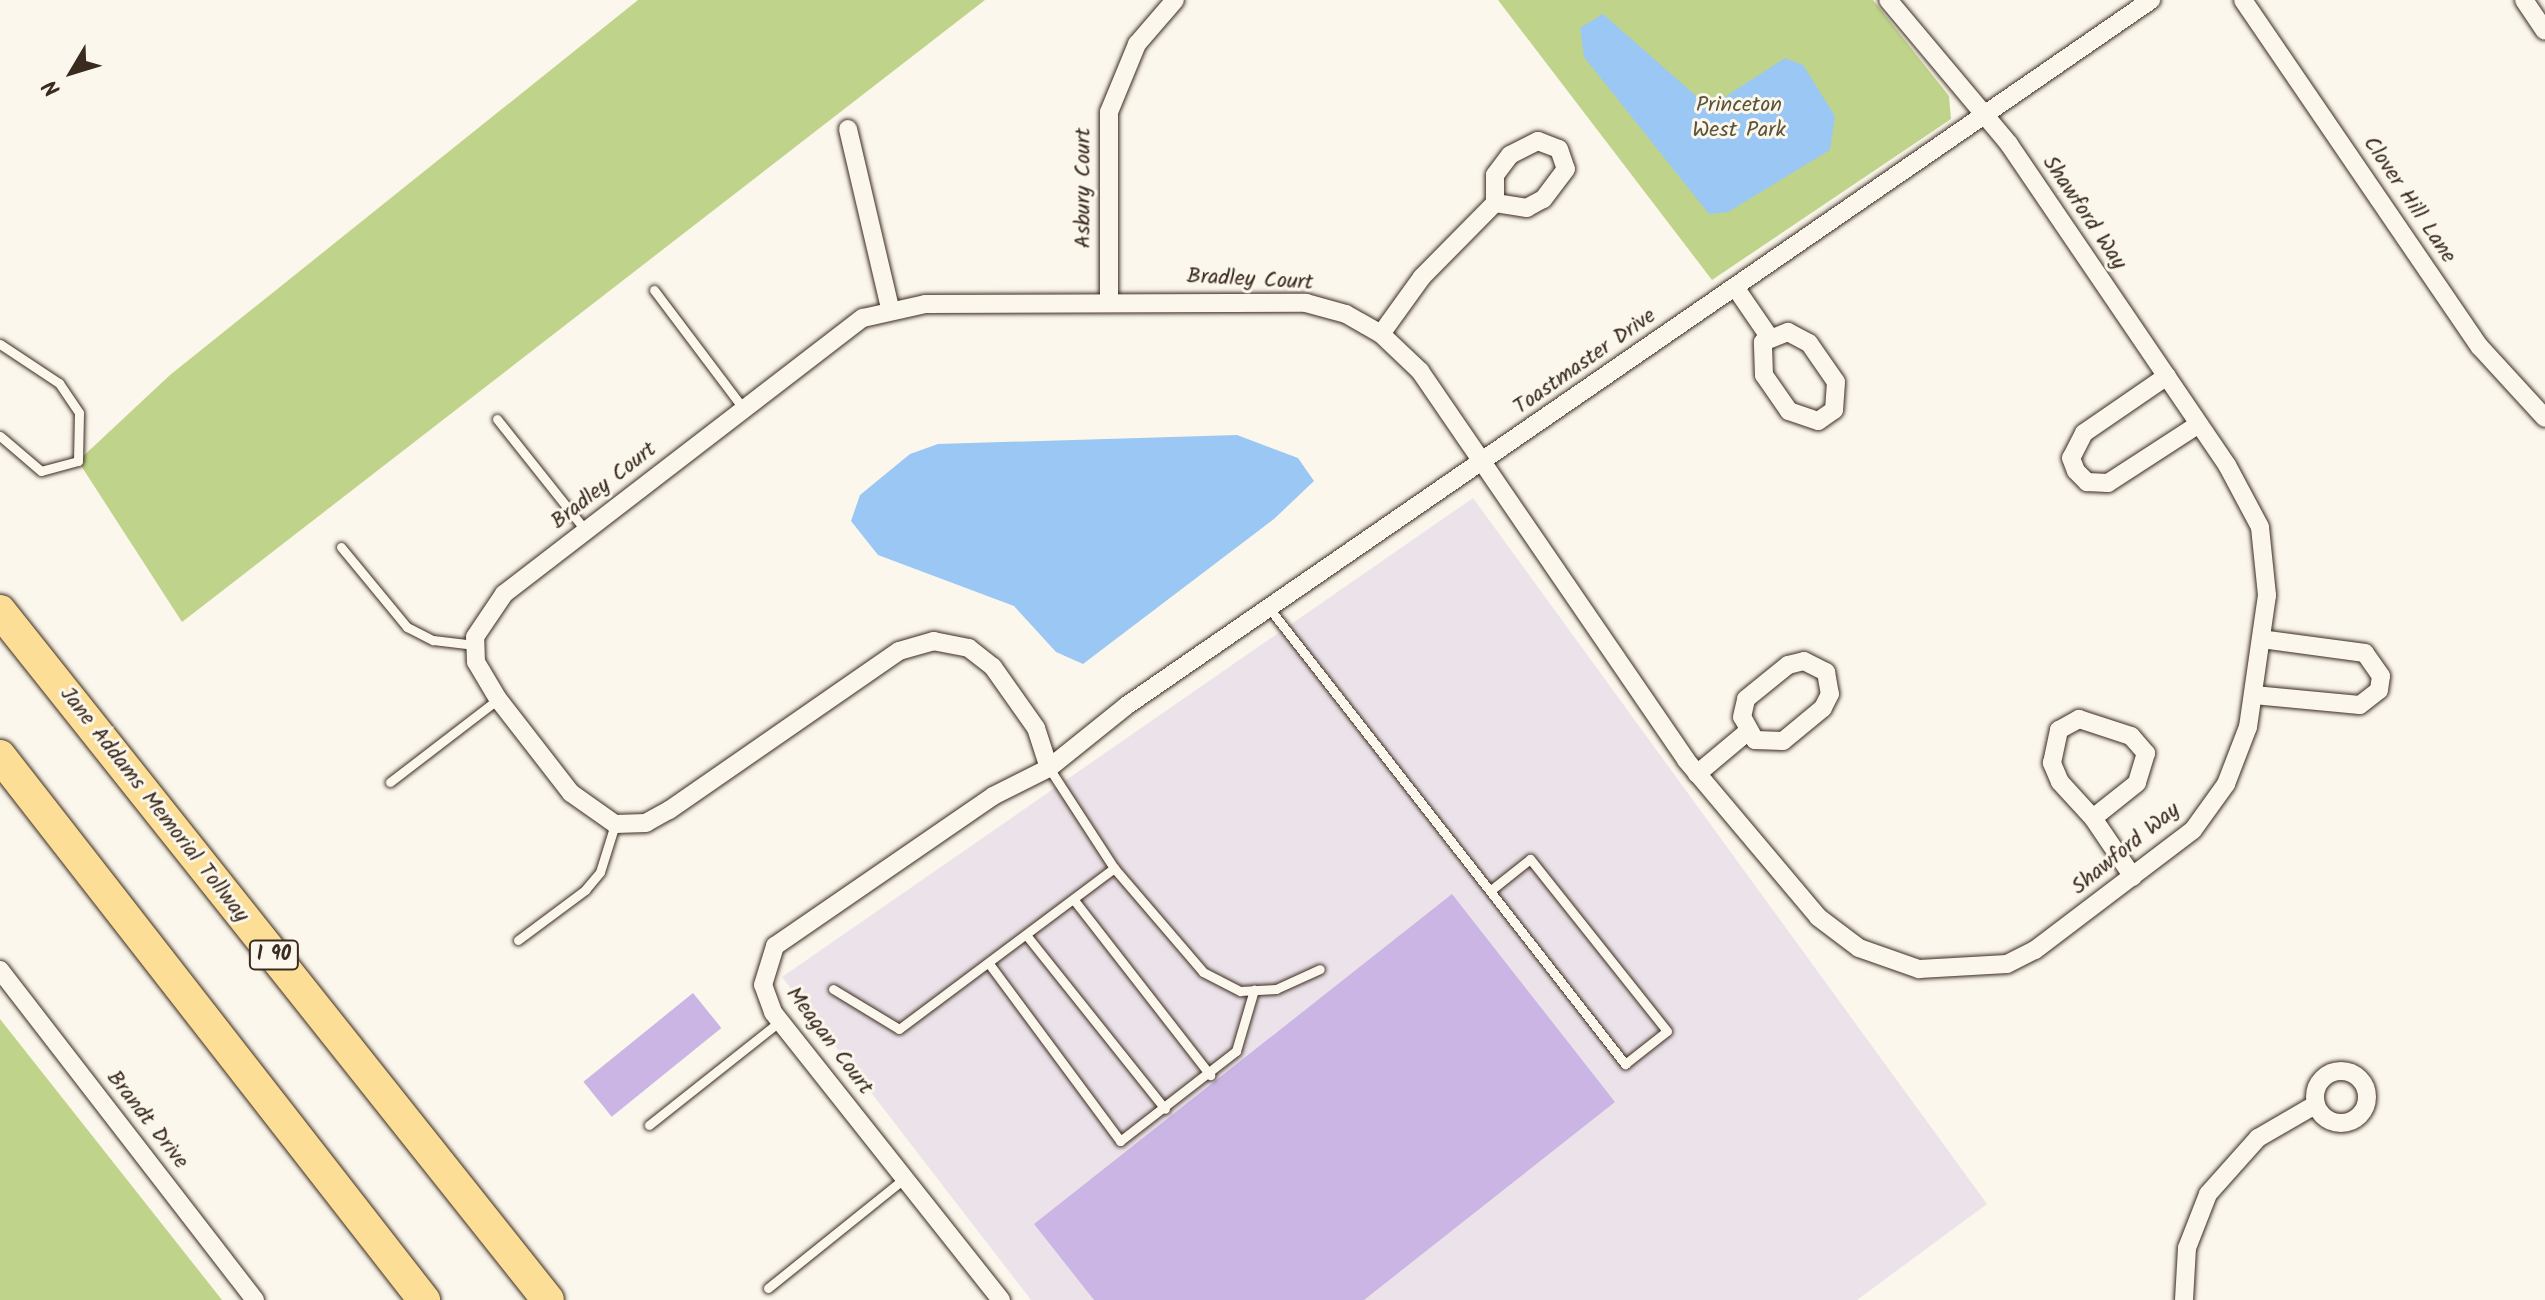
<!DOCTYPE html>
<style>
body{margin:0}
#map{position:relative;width:2545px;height:1300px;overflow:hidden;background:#fbf7ec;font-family:Kalam,sans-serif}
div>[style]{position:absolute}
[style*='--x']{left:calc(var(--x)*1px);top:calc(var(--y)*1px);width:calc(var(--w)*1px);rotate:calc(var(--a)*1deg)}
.built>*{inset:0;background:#ece3ea}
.green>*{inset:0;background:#bfd48a}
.water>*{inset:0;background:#9ac7f4}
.building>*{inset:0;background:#cab5e5;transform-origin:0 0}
.roads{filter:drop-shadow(0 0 2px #3b2a1e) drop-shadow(0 0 2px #3b2a1e)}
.lane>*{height:9px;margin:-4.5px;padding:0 4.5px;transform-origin:4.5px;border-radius:4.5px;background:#fbf7ec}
.street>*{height:18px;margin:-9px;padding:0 9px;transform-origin:9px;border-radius:9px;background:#fbf7ec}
.street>.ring{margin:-9px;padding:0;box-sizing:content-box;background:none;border:18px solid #fbf7ec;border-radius:50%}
.highway>*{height:32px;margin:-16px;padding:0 16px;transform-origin:16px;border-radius:16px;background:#fcde96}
span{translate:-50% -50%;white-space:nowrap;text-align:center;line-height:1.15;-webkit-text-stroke:6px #fbf7ec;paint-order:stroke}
.shield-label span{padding:2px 6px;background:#fbf7ec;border:2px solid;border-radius:6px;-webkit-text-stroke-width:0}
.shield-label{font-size:20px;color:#3b2a1e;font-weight:700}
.park-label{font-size:22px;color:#5c5439}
.street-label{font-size:22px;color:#3b2a1e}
.north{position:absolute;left:32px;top:32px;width:80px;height:80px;-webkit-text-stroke:6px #fbf7ec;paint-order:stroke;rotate:232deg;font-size:22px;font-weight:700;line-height:32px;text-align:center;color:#3b2a1e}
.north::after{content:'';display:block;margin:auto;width:28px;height:36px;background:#3b2a1e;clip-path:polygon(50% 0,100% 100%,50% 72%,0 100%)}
</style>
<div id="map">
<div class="built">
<div style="clip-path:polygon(1473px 498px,1987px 1204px,1857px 1300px,1031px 1300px,782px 977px)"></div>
</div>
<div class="green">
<div style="clip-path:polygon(638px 0,985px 0,182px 622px,78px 461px,170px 375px)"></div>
<div style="clip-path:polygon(1498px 0,1873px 0,1949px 96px,1951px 119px,1712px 280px)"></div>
<div style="clip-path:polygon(0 1019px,222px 1300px,0 1300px)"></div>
</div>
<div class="water">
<div style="clip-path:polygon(1603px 14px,1703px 102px,1714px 104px,1785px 58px,1803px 65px,1835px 116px,1830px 150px,1728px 212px,1709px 214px,1584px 57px,1580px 28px)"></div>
<div style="clip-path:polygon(1237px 435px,1298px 458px,1314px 481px,1274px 519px,1083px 664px,1056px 652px,1014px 606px,878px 555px,851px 521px,860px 495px,910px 454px,938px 444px)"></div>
</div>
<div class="building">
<div style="clip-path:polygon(1452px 894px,1615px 1102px,1364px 1300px,1094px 1300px,1034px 1224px)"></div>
<div style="left:693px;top:993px;width:45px;height:141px;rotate:51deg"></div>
</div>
<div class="roads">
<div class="lane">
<div style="--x:654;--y:290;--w:148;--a:53"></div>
<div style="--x:0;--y:344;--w:71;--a:33.5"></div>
<div style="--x:59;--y:383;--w:36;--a:56"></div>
<div style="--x:79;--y:413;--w:48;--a:91.2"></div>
<div style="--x:78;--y:461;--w:38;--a:165"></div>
<div style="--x:41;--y:471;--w:54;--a:-139.5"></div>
<div style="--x:497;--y:419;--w:143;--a:51.5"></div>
<div style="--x:341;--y:547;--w:104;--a:50.5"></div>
<div style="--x:407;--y:627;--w:29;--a:27"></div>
<div style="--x:433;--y:640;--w:42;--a:6.8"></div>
<div style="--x:1269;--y:608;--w:579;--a:52.02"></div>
<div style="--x:1625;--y:1064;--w:53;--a:-38.2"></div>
<div style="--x:1667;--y:1031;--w:220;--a:-128.5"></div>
<div style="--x:1530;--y:859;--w:50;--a:141.5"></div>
<div style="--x:1049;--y:768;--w:119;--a:57"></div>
<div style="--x:1114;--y:868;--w:137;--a:49.4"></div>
<div style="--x:1203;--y:972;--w:42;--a:27.2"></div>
<div style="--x:1240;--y:991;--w:36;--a:-3"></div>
<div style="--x:1276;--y:989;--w:48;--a:-24.4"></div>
<div style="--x:390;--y:782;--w:136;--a:-37.5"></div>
<div style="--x:1074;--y:900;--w:222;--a:52.1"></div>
<div style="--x:1027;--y:936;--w:221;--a:51.4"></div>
<div style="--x:518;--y:940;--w:84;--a:-36.7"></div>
<div style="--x:585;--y:890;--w:23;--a:-50"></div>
<div style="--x:600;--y:872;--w:50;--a:-72.6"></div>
<div style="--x:990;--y:965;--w:219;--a:53.5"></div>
<div style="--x:1120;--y:1141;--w:147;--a:-37.8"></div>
<div style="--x:1236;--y:1051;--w:64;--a:-73.6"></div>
<div style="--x:833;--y:989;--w:77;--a:31.2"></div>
<div style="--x:899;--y:1029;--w:269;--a:-36.8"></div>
<div style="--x:649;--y:1125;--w:167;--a:-38.4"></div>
<div style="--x:768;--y:1288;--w:176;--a:-38.8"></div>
</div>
<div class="street">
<div style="--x:2243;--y:0;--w:420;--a:55.7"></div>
<div style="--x:2480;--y:347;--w:96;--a:47.5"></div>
<div style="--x:2524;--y:0;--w:37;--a:56"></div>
<div style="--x:848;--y:129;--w:184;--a:76.8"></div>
<div style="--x:1735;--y:287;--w:58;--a:55.5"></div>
<div style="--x:1109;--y:300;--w:188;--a:-90"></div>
<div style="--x:1109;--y:112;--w:74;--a:-67.6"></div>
<div style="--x:1137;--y:44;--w:58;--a:-49.2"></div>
<div style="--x:1788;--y:332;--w:24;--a:28"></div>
<div style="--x:1809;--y:343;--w:47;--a:55.3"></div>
<div style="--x:1836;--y:382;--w:28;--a:94"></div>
<div style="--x:1834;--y:410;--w:19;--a:145"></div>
<div style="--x:1818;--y:421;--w:31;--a:-161"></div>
<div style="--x:1789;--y:411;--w:44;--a:-124.8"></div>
<div style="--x:1764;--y:375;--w:33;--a:-92"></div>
<div style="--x:1763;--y:342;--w:27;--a:-22"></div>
<div style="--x:1381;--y:334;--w:70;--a:-54.3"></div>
<div style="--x:1422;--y:277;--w:104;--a:-45.4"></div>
<div style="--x:1495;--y:203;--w:28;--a:-90"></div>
<div style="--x:1495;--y:175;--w:25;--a:-53"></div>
<div style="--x:1510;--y:155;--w:31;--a:-27"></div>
<div style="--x:1538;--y:141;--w:22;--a:21"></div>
<div style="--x:1559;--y:149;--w:21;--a:71"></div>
<div style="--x:1566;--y:169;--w:38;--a:127"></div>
<div style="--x:1543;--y:199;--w:18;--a:151"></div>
<div style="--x:1527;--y:208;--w:32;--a:-171"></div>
<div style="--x:2167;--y:376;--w:101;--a:145.5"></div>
<div style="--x:2084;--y:433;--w:28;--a:117"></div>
<div style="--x:2071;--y:458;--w:14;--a:69"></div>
<div style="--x:2076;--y:471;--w:16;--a:45"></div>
<div style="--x:2087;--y:482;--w:21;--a:3"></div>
<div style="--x:2108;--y:483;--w:108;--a:-33"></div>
<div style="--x:1804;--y:661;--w:25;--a:27"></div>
<div style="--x:1826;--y:672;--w:22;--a:80"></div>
<div style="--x:1830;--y:694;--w:16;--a:117"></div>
<div style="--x:1823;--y:708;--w:52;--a:140.5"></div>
<div style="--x:1783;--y:741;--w:28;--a:-178"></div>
<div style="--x:1755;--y:740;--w:26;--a:-119"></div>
<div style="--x:1742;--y:717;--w:18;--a:-77"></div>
<div style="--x:1746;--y:699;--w:54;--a:-39"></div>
<div style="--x:1788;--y:665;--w:16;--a:-14"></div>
<div style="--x:2254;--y:695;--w:106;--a:5.4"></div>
<div style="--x:2360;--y:705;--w:24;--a:-38"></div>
<div style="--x:2379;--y:690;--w:14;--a:-82"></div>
<div style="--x:2381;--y:676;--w:28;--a:-125"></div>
<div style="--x:2365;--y:653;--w:104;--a:-172.3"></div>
<div style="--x:2079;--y:719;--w:55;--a:18.1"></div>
<div style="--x:2131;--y:736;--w:23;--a:49"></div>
<div style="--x:2146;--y:753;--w:31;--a:107"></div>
<div style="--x:2137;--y:783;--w:56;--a:141.5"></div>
<div style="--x:2093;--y:818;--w:49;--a:-132.5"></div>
<div style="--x:2060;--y:782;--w:21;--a:-113"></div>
<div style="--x:2052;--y:763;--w:34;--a:-78"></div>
<div style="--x:2059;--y:730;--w:23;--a:-29"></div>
<div style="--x:1049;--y:768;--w:42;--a:-108"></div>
<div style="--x:1036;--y:728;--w:75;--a:-125.2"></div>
<div style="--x:993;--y:667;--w:31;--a:-142"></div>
<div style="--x:969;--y:648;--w:36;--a:-169"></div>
<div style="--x:934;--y:641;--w:36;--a:164"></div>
<div style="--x:899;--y:651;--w:280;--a:145.3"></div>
<div style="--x:669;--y:810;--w:26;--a:151"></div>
<div style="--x:646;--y:823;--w:31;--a:178"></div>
<div style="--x:615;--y:824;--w:54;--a:-144.8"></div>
<div style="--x:571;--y:793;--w:119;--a:-127.8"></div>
<div style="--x:498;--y:699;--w:43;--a:-120.7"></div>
<div style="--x:476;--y:662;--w:25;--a:-92"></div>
<div style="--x:475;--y:637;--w:52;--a:-56"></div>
<div style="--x:504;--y:594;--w:453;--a:-37.6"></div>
<div style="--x:863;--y:318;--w:64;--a:-12.7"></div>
<div style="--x:925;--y:304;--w:381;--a:-0.2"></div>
<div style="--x:1306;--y:303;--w:41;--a:15.4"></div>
<div style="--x:1346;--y:314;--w:40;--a:29.7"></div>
<div style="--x:1381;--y:334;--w:54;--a:43.5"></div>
<div style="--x:1420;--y:371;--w:471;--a:55.6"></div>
<div style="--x:1686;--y:760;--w:205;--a:49.9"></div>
<div style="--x:1818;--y:917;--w:51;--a:37.1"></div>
<div style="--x:1859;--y:948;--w:64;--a:19.3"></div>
<div style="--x:1919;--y:969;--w:88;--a:-3.3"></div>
<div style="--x:2007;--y:964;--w:31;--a:-27"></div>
<div style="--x:2035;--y:950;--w:198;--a:-37.2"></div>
<div style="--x:2193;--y:830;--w:57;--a:-54.3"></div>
<div style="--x:2226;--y:784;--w:61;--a:-68.9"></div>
<div style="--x:2248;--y:727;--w:133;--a:-81.8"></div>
<div style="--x:2267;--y:595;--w:68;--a:-95.9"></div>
<div style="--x:2260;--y:527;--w:70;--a:-118"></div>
<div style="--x:2227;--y:465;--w:388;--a:-124.2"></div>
<div style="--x:2009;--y:144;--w:188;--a:-130"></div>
<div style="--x:1697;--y:774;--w:64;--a:-39.9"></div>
<div style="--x:2093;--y:818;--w:71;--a:55.9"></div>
<div style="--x:0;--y:970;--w:417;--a:52.3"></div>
<div class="ring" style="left:2315px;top:1071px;width:34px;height:34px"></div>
<div style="--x:1001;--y:1300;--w:367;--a:-128.4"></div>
<div style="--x:773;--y:1012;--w:29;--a:-110"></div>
<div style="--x:763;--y:985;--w:41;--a:-72.9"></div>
<div style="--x:775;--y:946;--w:265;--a:-34.5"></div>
<div style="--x:993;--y:796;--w:63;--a:-26.6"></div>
<div style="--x:1049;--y:768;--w:99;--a:-38.8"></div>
<div style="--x:1126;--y:706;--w:1245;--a:-34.56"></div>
<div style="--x:2184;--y:1300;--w:52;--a:-86.7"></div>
<div style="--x:2187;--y:1248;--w:58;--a:-68.7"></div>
<div style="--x:2208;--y:1194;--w:75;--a:-48.2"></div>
<div style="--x:2258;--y:1138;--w:66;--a:-30.1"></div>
</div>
<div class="highway">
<div style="--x:0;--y:611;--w:880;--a:51.5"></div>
<div style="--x:0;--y:756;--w:690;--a:52.07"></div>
</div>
</div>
<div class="shield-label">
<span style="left:274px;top:955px">I 90</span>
</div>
<div class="park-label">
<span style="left:1739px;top:118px">Princeton<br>West Park</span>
</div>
<div class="street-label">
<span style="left:1084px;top:188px;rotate:-90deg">Asbury Court</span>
<span style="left:2409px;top:200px;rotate:56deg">Clover Hill Lane</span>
<span style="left:2084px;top:213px;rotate:56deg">Shawford Way</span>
<span style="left:1250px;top:280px;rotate:3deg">Bradley Court</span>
<span style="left:1585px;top:362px;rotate:-35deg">Toastmaster Drive</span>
<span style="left:604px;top:486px;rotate:-38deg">Bradley Court</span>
<span style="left:154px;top:805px;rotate:52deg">Jane Addams Memorial Tollway</span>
<span style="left:2126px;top:849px;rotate:-39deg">Shawford Way</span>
<span style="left:829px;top:1041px;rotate:53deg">Meagan Court</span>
<span style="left:147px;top:1120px;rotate:52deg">Brandt Drive</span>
</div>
<div class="north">N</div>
</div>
